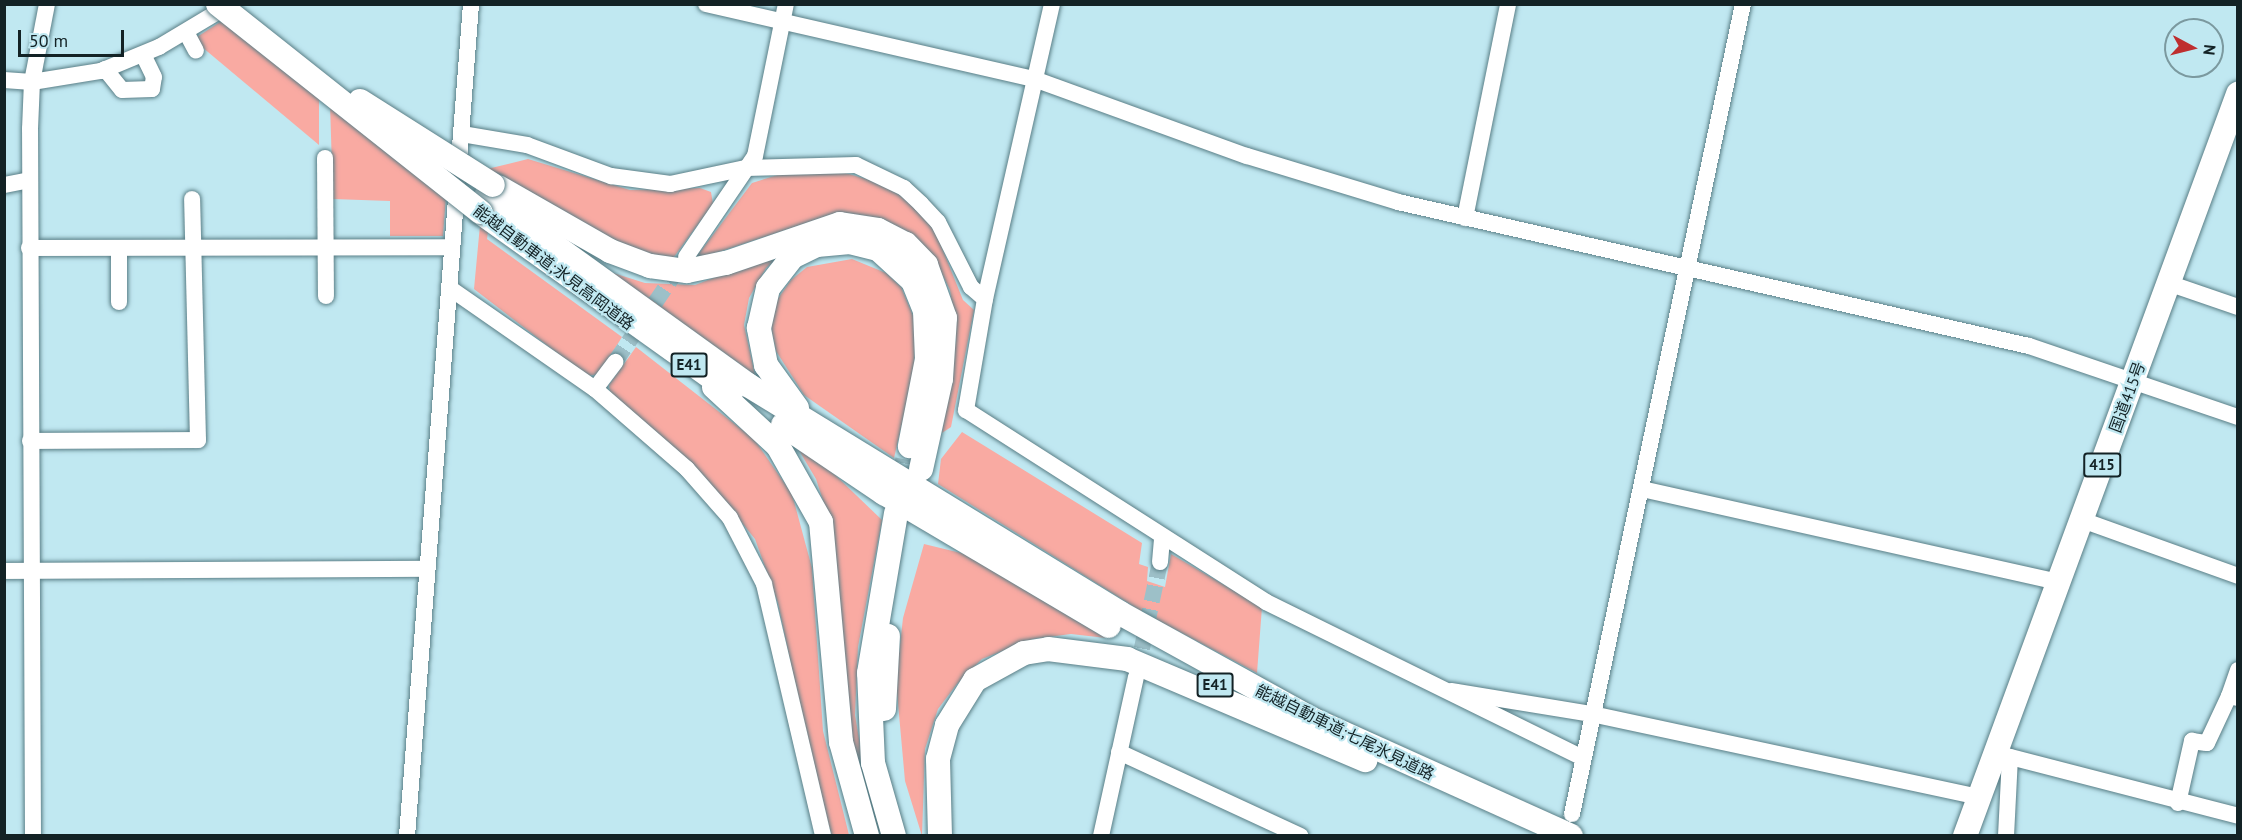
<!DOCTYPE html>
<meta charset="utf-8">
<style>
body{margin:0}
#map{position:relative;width:2242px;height:840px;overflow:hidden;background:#c0e8f1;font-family:"PT Sans","Noto Sans JP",sans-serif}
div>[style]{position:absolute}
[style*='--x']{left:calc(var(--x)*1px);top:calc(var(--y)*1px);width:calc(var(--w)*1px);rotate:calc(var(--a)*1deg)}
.green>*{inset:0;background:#f9aaa2}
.minor-tunnel>*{height:16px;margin-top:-8px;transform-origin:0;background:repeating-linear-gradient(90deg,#9dc0c8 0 16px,transparent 0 24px)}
.highway-tunnel>*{height:24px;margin-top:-12px;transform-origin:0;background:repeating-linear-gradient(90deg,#9dc0c8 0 24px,transparent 0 36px)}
.roads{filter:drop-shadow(0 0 2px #597e86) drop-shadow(0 0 2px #597e86)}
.minor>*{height:16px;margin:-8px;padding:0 8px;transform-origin:8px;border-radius:8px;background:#fff}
.highway>*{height:24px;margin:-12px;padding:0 12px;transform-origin:12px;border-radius:12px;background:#fff}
.bridges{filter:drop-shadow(0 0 2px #597e86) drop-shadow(0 0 2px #597e86)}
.highway-bridge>*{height:24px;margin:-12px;padding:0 12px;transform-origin:12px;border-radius:12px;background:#fff}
span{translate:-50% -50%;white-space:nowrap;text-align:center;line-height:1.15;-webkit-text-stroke:4.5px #c0e8f1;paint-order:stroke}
.shield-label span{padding:2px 4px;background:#c0e8f1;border:2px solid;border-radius:4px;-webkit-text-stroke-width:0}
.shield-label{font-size:15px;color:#132225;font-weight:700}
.street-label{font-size:16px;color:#132225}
.frame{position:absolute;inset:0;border:6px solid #132225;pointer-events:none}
.north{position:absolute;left:2164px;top:18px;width:60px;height:60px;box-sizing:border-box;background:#c0e8f1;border:2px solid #7b999f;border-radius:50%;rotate:97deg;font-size:16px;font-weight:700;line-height:24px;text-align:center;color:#132225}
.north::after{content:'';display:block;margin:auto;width:21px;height:27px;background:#be2e2f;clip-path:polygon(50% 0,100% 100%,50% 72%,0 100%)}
.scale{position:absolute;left:18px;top:30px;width:106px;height:27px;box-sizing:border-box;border:3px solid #132225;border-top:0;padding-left:8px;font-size:18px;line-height:21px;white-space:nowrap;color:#132225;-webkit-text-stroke:4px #c0e8f1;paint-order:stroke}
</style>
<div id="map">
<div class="green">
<div style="clip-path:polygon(223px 20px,319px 95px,319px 145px,202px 47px,197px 37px)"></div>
<div style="clip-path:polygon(330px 104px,446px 197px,443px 236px,390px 236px,390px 201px,333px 199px)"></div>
<div style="clip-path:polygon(528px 159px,630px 190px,700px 188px,711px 192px,713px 204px,671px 261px,645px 258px,487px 169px)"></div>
<div style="clip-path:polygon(787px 172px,842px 172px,887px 185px,922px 213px,936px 233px,963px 300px,974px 310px,951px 427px,942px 433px,956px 338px,950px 290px,938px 266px,831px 215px,694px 260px,752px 183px)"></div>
<div style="clip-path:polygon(480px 225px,488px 232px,487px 239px,622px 337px,599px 374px,587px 376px,474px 289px)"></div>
<div style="clip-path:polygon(786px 250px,766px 268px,749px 298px,744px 325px,755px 375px,610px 272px,645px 283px,695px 285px)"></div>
<div style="clip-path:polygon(852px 259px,886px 273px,901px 287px,916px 323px,914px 372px,894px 458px,804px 395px,776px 351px,771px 327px,777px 300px,791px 280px,807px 267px)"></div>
<div style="clip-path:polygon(636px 347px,754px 439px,792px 494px,812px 568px,823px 731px,849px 835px,832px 835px,820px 802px,778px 603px,755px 539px,704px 476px,611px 397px,609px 385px)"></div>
<div style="clip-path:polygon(962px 432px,1142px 543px,1139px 564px,1148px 567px,1147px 581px,1165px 587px,1171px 554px,1262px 607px,1257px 673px,1144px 613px,938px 484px,941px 459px)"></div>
<div style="clip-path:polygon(797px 447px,830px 470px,882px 520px,858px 647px,855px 715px,875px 834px,851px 738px,831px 525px,816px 479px)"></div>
<div style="clip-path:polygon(924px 544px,965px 554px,1106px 638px,1071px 634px,1033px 639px,982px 659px,957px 684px,938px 709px,925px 749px,922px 836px,905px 781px,896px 681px,903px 618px)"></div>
</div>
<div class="minor-tunnel">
<div style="--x:615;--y:362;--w:120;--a:-55.9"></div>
<div style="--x:1137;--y:672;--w:112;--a:-78.2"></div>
</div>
<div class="highway-tunnel">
<div style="--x:899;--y:499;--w:40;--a:-78"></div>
</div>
<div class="roads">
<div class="minor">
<div style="--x:706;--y:4;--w:336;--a:12.9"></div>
<div style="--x:1034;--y:79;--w:226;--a:19.9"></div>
<div style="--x:1247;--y:156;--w:158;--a:16.9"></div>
<div style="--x:1398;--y:202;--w:647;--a:12.86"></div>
<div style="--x:2029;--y:346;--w:221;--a:18.8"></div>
<div style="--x:1052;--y:4;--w:303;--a:102.8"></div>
<div style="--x:985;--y:299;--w:113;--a:99.7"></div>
<div style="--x:966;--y:410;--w:356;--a:32.6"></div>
<div style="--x:1266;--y:602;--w:353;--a:26.2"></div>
<div style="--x:186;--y:32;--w:21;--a:62"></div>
<div style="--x:105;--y:69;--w:27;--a:51"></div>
<div style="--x:122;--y:90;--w:30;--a:-2"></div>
<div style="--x:152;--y:89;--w:12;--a:-81"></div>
<div style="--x:154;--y:77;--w:25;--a:-116"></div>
<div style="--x:4;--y:80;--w:28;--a:4"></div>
<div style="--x:32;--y:82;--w:70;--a:-9.1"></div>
<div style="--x:101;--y:71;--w:63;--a:-22.5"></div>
<div style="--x:159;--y:47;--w:84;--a:-30.8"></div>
<div style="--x:462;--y:134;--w:66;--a:9.6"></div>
<div style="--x:527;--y:145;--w:90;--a:20.3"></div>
<div style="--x:611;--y:176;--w:60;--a:7.7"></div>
<div style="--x:670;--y:184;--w:78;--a:-11.9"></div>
<div style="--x:746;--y:168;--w:110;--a:-1.6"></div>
<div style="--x:856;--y:165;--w:53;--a:25.6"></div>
<div style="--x:904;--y:188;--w:23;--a:43"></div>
<div style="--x:921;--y:204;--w:25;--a:47"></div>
<div style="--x:938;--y:222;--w:73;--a:63.1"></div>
<div style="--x:971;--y:287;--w:18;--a:41"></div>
<div style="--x:325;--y:158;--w:138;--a:89.6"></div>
<div style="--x:4;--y:185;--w:26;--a:-11"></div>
<div style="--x:1465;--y:218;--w:218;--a:-78.6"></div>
<div style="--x:29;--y:248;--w:423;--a:-0.1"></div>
<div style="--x:119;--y:248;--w:54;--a:90"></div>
<div style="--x:686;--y:257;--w:122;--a:-55.7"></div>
<div style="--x:755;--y:156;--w:155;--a:-78.5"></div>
<div style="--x:2168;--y:283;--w:74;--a:18.9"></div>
<div style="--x:451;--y:289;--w:175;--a:34.8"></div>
<div style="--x:595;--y:389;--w:122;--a:41"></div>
<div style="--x:687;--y:469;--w:65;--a:48.7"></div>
<div style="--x:730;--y:518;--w:74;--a:62.7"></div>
<div style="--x:764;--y:584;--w:259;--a:76.8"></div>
<div style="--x:595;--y:389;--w:34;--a:-53"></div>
<div style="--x:30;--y:441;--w:168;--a:-0.3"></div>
<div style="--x:198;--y:440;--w:241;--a:-91.4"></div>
<div style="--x:1642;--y:489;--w:426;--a:12.6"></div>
<div style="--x:2082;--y:520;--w:166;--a:19.7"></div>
<div style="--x:1160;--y:562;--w:24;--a:-85"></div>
<div style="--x:4;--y:571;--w:423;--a:-0.3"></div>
<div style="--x:2238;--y:670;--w:28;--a:109"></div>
<div style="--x:2229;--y:696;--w:9;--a:13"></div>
<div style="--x:1451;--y:691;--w:143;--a:9.3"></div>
<div style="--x:1592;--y:714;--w:395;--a:12.1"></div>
<div style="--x:1119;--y:752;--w:200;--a:24.8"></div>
<div style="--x:1995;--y:753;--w:251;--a:14.5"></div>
<div style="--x:2178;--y:803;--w:64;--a:-77.3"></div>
<div style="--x:2192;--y:741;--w:15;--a:8"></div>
<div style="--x:2207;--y:743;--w:52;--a:-64.9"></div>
<div style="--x:1572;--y:814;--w:828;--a:-78.08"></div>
<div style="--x:33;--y:836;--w:707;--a:-90.24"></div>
<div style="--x:30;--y:129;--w:47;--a:-87.6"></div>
<div style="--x:32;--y:82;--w:79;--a:-79.1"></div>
<div style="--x:407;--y:836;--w:834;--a:-85.6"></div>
<div style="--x:1101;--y:836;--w:163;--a:-77.6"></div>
<div style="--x:2006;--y:836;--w:79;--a:-87.1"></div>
</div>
<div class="highway">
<div style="--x:498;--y:187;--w:129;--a:29.7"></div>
<div style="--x:610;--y:251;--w:43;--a:20.6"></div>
<div style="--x:650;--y:266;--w:37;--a:8"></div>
<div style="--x:687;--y:271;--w:40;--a:-12"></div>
<div style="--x:726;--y:263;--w:120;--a:-18.9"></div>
<div style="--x:840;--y:224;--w:38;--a:9"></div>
<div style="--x:878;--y:230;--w:31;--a:27"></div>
<div style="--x:906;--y:244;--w:29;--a:46"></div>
<div style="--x:926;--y:265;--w:56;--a:70.3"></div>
<div style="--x:945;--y:318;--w:61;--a:93.8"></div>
<div style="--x:941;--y:379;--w:92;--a:102.5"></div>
<div style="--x:486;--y:196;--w:323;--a:35.8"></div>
<div style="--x:748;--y:385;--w:436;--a:31.5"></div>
<div style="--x:1120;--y:613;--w:219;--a:28.9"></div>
<div style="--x:1312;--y:719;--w:284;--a:24.3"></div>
<div style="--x:480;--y:212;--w:309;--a:35.6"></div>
<div style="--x:714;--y:387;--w:87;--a:42.7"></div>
<div style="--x:778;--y:446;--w:87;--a:60.5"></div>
<div style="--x:821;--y:522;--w:221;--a:84.8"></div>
<div style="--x:841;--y:742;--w:98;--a:74.5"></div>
<div style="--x:797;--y:408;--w:53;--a:-125.8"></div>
<div style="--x:766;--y:365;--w:38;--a:-101"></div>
<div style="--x:759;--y:328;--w:41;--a:-77.3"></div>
<div style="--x:768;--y:288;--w:39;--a:-52"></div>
<div style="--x:792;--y:257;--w:28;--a:-26"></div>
<div style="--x:817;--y:245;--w:33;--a:-5"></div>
<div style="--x:850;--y:242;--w:29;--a:14"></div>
<div style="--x:878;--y:249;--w:47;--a:42.4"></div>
<div style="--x:913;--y:281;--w:32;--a:68"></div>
<div style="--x:925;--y:311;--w:48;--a:87.6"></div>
<div style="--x:927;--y:359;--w:89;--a:101.1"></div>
<div style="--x:783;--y:425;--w:122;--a:34"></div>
<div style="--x:884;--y:493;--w:261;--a:30.6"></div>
<div style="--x:884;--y:709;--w:73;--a:-86.9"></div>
<div style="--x:894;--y:836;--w:76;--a:-106"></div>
<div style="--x:873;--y:763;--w:90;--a:-92.5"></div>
<div style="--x:869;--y:673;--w:162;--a:-80.4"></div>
<div style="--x:940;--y:836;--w:77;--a:-91.5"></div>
<div style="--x:938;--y:759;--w:35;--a:-75"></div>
<div style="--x:947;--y:725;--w:53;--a:-58.1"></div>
<div style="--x:975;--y:680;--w:56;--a:-28.9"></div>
<div style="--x:1024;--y:653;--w:24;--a:-9"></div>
<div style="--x:1048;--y:649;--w:80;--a:7.2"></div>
<div style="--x:1127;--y:659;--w:259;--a:23"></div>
<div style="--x:1965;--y:836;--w:791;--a:-69.8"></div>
</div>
</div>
<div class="bridges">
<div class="highway-bridge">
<div style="--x:218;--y:4;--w:335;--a:38.4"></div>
<div style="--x:360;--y:101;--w:157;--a:32.3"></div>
</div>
</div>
<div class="shield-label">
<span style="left:689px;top:365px">E41</span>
<span style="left:2102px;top:465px">415</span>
<span style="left:1215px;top:685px">E41</span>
</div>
<div class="street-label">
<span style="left:554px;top:267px;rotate:37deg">能越自動車道;氷見高岡道路</span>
<span style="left:2127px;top:397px;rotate:-70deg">国道415号</span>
<span style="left:1345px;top:732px;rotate:26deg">能越自動車道;七尾氷見道路</span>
</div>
<div class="frame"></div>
<div class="north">N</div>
<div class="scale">50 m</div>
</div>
